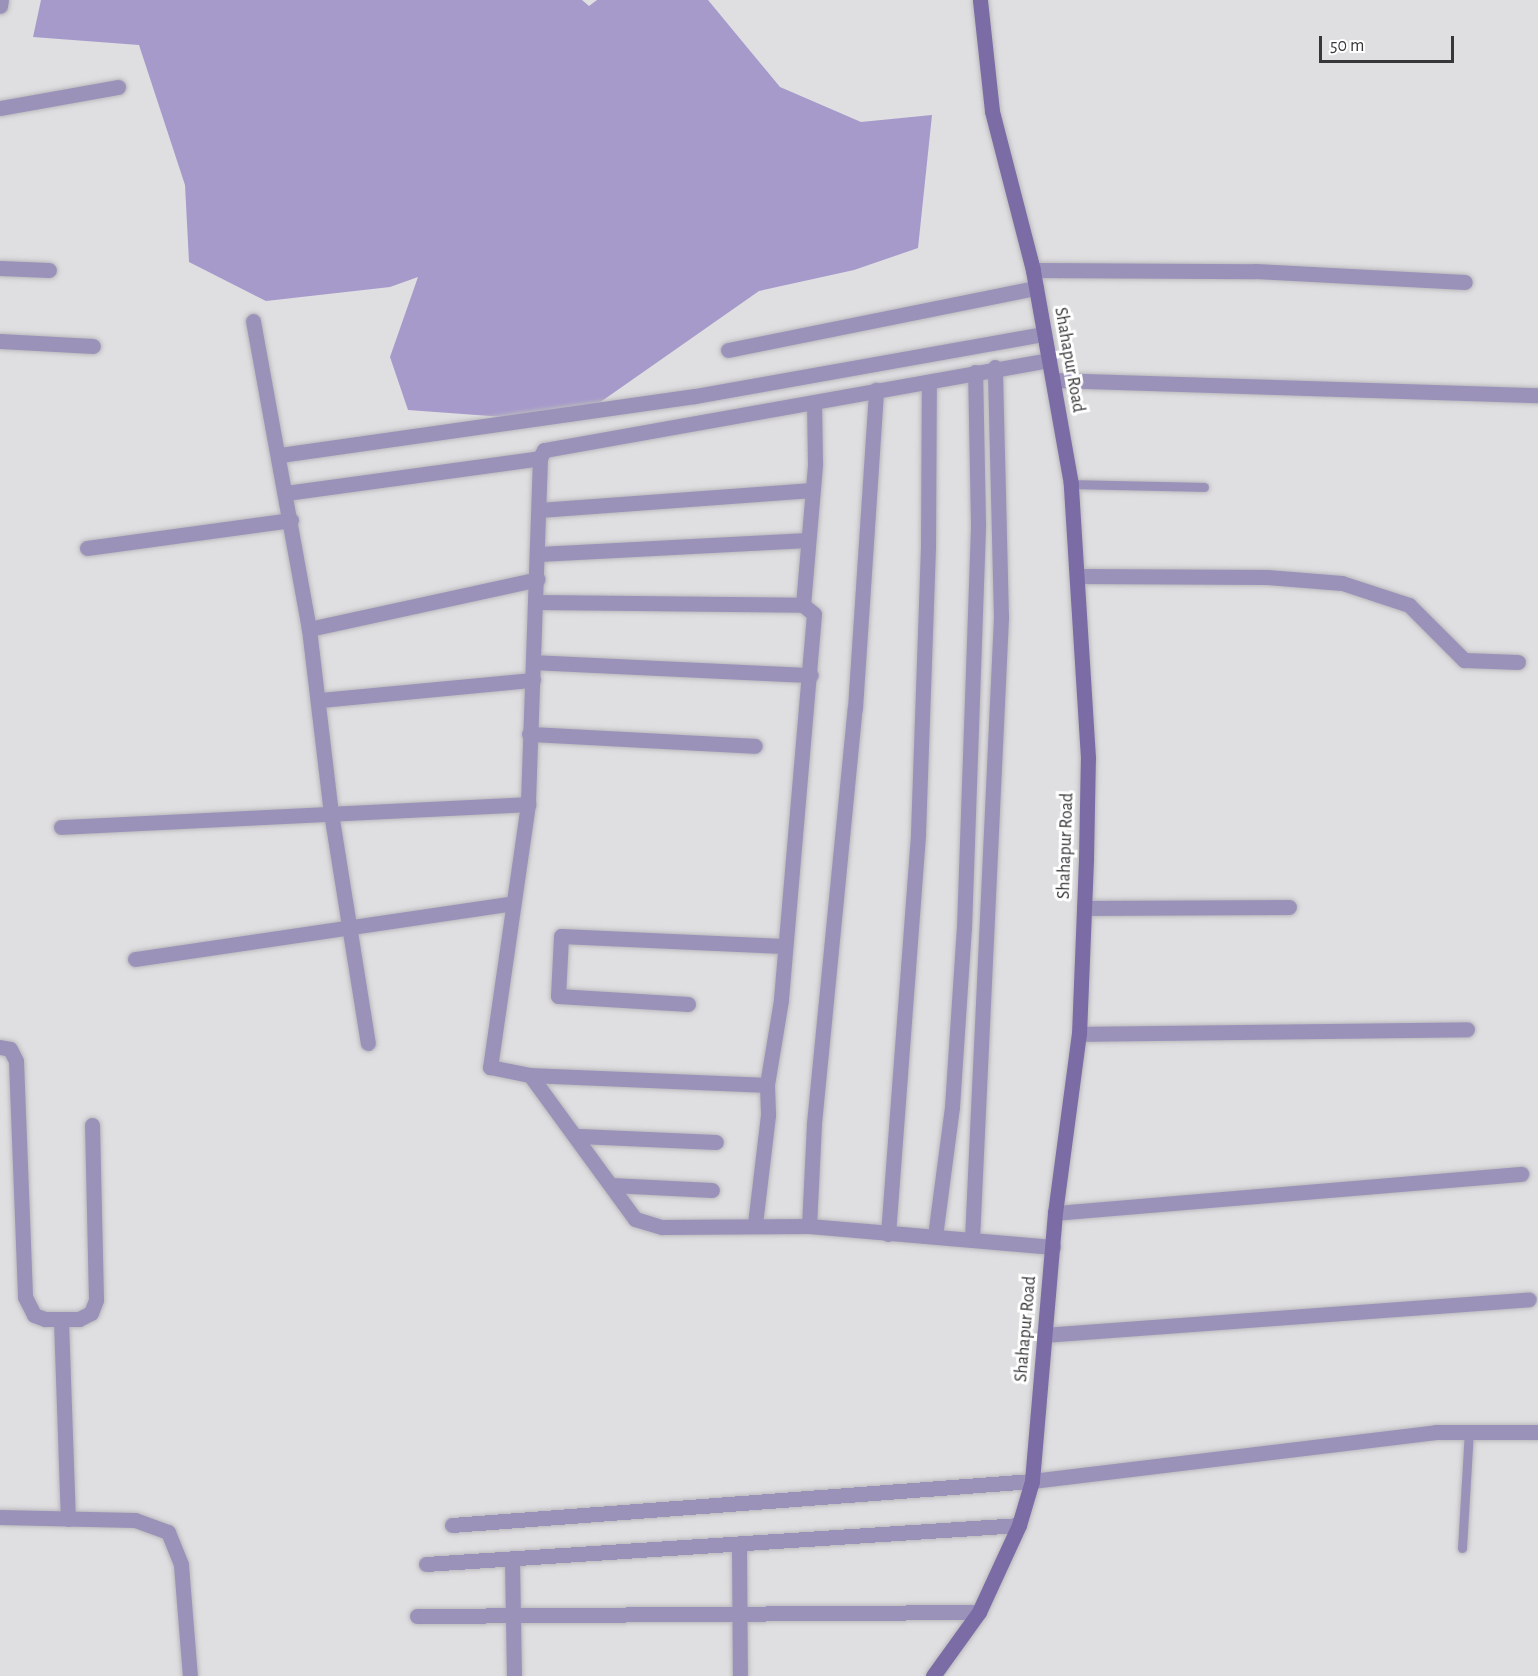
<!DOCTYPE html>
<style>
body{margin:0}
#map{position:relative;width:1538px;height:1676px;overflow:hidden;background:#dfdee1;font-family:"Alegreya Sans",sans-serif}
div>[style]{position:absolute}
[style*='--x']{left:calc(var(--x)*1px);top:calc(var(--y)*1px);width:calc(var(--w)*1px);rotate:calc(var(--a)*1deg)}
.water>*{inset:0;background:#a69acb}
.roads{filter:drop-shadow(0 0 2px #bab9bc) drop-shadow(0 0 2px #bab9bc)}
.lane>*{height:9px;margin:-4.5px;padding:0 4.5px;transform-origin:4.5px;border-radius:4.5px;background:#9b92ba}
.street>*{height:15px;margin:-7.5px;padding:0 7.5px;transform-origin:7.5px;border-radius:7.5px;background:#9b92ba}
.secondary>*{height:15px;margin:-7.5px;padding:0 7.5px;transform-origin:7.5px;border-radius:7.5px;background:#7b6ca6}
span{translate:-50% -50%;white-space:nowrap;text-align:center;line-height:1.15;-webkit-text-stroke:6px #fff;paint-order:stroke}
.street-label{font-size:18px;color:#373739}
.scale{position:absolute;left:1319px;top:36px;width:135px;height:27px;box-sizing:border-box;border:3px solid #373739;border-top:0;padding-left:8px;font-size:18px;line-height:21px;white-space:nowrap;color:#373739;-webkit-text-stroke:4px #fff;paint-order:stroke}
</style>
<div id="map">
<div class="water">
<div style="clip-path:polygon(41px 0,582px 0,589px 6px,597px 0,708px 0,780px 87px,861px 122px,932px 115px,918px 248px,854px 270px,759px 291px,589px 410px,504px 417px,408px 410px,390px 357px,418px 277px,390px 287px,266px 301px,189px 262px,185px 185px,139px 45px,33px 37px)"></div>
</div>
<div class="roads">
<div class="lane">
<div style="--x:1071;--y:484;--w:133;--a:1.3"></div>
<div style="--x:1462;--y:1548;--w:118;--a:-86.6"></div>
</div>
<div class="street">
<div style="--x:0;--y:6;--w:6;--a:-81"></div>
<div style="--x:0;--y:108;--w:120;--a:-10.1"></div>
<div style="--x:0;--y:268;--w:49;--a:2.3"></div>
<div style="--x:1033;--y:270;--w:222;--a:0.3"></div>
<div style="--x:1255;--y:271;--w:210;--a:3"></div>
<div style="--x:253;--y:321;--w:313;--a:79.7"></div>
<div style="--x:309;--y:629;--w:185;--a:83.2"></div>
<div style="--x:331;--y:813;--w:233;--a:80.9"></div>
<div style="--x:0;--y:341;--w:93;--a:3.1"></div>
<div style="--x:728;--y:350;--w:314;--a:-11.4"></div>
<div style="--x:1049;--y:360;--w:513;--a:169.89"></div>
<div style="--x:544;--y:450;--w:9;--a:117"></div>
<div style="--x:540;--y:458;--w:346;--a:92"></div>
<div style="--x:528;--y:804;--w:266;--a:98.2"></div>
<div style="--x:490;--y:1067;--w:41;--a:11.3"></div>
<div style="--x:530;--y:1075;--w:178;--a:53.9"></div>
<div style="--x:635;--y:1219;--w:28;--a:17"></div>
<div style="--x:662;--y:1227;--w:147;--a:-0.4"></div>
<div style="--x:809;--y:1226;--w:245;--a:4.9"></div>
<div style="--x:1053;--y:380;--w:485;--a:1.8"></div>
<div style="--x:280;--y:455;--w:419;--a:-8.1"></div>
<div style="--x:695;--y:396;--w:354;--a:-10.1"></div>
<div style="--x:286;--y:493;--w:256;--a:-7.8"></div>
<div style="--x:539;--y:510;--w:274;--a:-4.2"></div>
<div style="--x:87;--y:548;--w:206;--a:-7.8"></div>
<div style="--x:539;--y:554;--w:269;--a:-3"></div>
<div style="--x:1077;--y:576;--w:190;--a:0.3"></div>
<div style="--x:1267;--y:577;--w:75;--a:4.6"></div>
<div style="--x:1342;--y:583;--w:71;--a:18.2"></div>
<div style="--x:1409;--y:605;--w:78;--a:45"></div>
<div style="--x:1464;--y:660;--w:54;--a:2.1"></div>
<div style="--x:537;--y:602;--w:266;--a:0.6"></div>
<div style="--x:803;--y:605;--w:14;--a:39"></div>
<div style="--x:814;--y:614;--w:387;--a:94.9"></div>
<div style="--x:781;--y:1000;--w:86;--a:99.4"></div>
<div style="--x:767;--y:1085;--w:30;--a:88"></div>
<div style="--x:768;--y:1115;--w:110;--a:96.8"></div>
<div style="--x:803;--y:605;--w:142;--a:-85.1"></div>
<div style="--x:815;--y:464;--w:61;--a:-90.9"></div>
<div style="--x:309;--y:629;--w:234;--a:-12.3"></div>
<div style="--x:533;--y:662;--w:278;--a:2.7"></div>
<div style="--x:320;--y:700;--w:214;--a:-5.4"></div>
<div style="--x:529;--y:734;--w:226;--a:3"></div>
<div style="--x:61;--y:827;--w:468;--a:-2.8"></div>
<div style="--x:1084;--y:908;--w:205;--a:-0.3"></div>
<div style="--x:135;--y:959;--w:382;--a:-8.4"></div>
<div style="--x:688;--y:1004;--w:130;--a:-176.5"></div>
<div style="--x:558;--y:996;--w:60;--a:-87.1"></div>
<div style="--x:561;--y:936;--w:222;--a:2.6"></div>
<div style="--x:1079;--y:1034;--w:388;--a:-0.7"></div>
<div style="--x:0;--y:1047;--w:10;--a:11"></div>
<div style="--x:10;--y:1049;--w:13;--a:63"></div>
<div style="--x:16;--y:1061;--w:236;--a:87.8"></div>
<div style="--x:25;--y:1297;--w:20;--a:63"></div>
<div style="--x:34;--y:1315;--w:12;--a:20"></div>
<div style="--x:45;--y:1319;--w:34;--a:0"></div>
<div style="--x:79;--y:1319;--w:13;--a:-27"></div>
<div style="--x:91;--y:1313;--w:14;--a:-69"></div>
<div style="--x:96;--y:1300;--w:175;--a:-91.3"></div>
<div style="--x:530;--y:1075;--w:237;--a:2.4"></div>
<div style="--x:579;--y:1136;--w:137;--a:2.5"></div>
<div style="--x:611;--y:1185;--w:101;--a:2.8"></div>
<div style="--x:1055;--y:1213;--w:468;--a:-4.8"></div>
<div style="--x:809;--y:1226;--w:103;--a:-87.2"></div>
<div style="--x:814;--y:1123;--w:417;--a:-84.4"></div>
<div style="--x:855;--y:708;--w:319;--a:-86.2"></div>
<div style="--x:888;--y:1234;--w:402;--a:-85.7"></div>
<div style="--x:918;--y:833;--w:286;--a:-88"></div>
<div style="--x:928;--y:547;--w:165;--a:-89.7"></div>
<div style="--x:935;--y:1236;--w:130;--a:-82.5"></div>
<div style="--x:952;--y:1107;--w:179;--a:-86.2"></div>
<div style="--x:964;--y:928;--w:405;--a:-88"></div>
<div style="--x:978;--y:523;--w:151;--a:-91.1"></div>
<div style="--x:972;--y:1239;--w:622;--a:-87.33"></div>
<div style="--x:1001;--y:618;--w:251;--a:-91.4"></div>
<div style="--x:61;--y:1321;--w:198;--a:88"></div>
<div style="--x:1044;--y:1335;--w:486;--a:-4.2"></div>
<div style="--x:0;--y:1517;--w:135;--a:1.3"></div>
<div style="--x:135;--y:1520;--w:35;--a:20"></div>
<div style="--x:168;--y:1532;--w:35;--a:68"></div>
<div style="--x:181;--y:1565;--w:111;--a:85.4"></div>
<div style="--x:452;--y:1525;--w:582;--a:-4.34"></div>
<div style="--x:1032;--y:1481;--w:407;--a:-6.9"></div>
<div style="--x:1436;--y:1432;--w:102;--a:0"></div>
<div style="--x:739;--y:1545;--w:131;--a:89.6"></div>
<div style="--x:512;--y:1562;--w:114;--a:89"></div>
<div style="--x:426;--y:1564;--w:594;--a:-3.76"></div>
<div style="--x:417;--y:1616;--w:562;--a:-0.41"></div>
</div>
<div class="secondary">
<div style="--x:933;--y:1676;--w:79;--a:-54.3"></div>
<div style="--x:979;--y:1612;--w:96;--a:-65.3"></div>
<div style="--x:1019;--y:1525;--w:46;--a:-73.5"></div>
<div style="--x:1032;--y:1481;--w:269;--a:-85.1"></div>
<div style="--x:1055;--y:1213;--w:181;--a:-82.4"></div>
<div style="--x:1079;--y:1034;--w:176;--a:-87.7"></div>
<div style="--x:1086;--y:858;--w:100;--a:-88.9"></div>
<div style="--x:1088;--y:758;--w:275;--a:-93.6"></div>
<div style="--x:1071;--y:484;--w:217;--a:-100.1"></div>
<div style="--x:1033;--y:270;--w:164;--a:-104.5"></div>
<div style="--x:992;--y:111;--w:112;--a:-96.2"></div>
</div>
</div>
<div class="street-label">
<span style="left:1069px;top:360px;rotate:80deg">Shahapur Road</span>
<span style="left:1066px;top:846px;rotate:-88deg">Shahapur Road</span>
<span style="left:1026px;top:1329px;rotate:-85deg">Shahapur Road</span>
</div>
<div class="scale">50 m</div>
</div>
